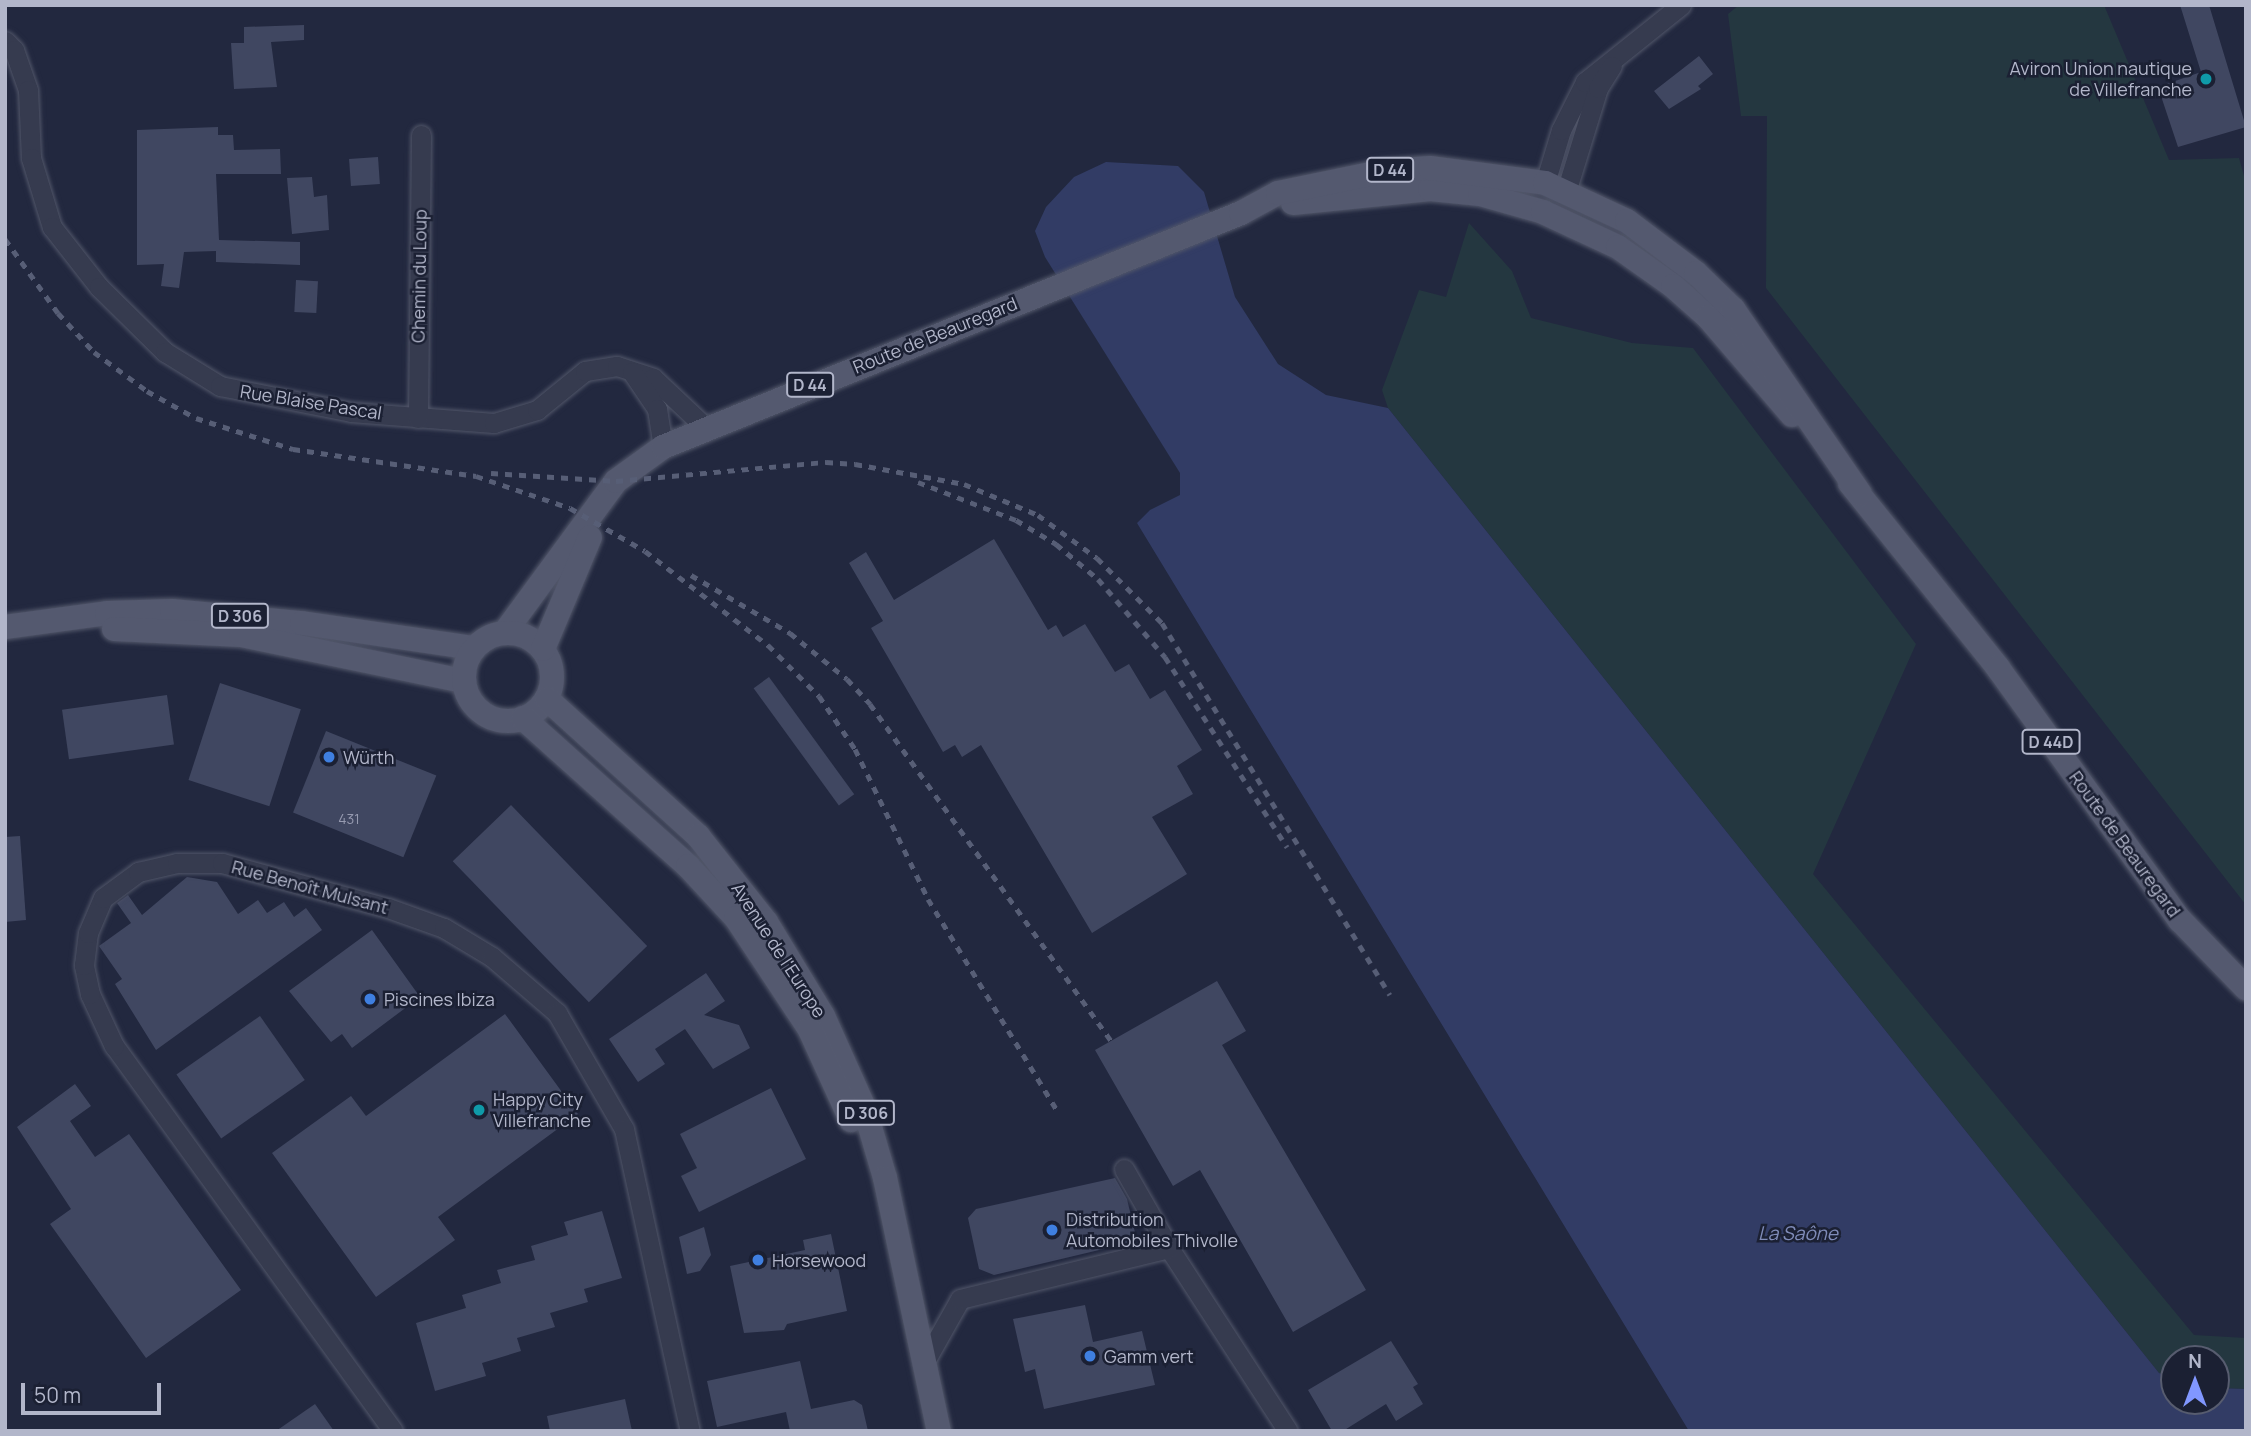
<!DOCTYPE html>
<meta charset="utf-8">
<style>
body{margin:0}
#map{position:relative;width:2251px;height:1436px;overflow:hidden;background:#22283f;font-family:Manrope,sans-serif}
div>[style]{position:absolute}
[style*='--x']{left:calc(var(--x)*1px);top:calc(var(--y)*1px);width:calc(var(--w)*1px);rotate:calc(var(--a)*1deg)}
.green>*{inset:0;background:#243740}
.water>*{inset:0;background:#323c65}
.building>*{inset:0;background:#404761;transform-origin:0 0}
.roads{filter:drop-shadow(0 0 2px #515669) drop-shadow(0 0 2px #515669)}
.minor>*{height:19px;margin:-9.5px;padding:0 9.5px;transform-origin:9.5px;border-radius:9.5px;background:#363b4f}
.major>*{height:24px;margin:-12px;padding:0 12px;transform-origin:12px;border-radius:12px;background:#54596f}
.major>.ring{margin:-12px;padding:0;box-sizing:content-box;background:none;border:24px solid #54596f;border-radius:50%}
.rail>*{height:5px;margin-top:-2.5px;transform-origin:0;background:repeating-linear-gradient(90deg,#575e76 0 7px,transparent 0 14px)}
.dots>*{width:19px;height:19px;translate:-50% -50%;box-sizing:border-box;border:4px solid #1b2033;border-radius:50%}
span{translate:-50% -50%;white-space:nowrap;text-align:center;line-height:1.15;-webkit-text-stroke:5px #1b2033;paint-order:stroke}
.number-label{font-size:14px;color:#969ab0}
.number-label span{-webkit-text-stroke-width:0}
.shield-label span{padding:2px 5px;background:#1b2033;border:2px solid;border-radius:5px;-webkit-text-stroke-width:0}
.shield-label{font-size:16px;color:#b2b6ca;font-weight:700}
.poi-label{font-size:18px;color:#b2b6ca}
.right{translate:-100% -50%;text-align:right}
.left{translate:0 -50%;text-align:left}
.street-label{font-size:18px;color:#b2b6ca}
.water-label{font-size:19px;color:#7f8bb8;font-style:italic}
.frame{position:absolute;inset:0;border:7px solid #b2b6ca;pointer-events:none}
.north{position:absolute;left:2160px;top:1345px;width:70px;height:70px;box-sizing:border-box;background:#1b2033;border:2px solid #575c6f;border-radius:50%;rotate:0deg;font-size:19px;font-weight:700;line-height:28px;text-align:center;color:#b2b6ca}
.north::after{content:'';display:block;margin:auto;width:24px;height:32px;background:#8197ff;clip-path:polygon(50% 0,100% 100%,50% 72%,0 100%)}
.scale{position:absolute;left:21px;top:1383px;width:140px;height:32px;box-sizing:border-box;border:4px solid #b2b6ca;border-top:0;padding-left:9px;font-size:21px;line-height:24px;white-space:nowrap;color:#b2b6ca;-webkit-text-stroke:5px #1b2033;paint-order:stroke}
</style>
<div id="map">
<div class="green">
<div style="clip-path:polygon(1739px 5px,2104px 5px,2169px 160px,2239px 158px,2246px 183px,2246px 905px,1766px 288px,1767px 116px,1741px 116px,1728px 14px)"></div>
<div style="clip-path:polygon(1469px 223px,1512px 271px,1531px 318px,1632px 343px,1693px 348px,1916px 644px,1813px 874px,2194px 1335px,2246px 1338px,2246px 1389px,2216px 1388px,2216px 1359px,2174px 1359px,2174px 1378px,2159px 1373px,1388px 408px,1382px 390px,1419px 290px,1446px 297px)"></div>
</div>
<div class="water">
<div style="clip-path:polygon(1106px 162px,1178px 166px,1204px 192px,1235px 297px,1278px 364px,1326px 395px,1388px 408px,2159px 1373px,2174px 1378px,2174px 1401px,2216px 1401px,2216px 1388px,2246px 1389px,2246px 1431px,1689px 1431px,1137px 523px,1150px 510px,1180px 495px,1180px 473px,1045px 257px,1035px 231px,1046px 207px,1074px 177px)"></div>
</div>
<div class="building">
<div style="clip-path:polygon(2180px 5px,2209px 5px,2246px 127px,2178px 147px,2158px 87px,2201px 72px)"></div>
<div style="clip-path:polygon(304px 25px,304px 40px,271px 42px,277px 87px,234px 89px,231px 43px,244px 43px,244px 27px)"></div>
<div style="clip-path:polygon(1699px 56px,1713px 74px,1698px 86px,1701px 89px,1669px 109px,1654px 91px)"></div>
<div style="clip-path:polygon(218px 127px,218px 135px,233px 135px,234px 150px,280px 149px,281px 174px,216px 174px,219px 240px,300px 242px,300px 265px,216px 262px,216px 251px,184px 252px,179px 288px,161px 286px,164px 264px,137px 265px,137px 130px)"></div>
<div style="left:378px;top:157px;width:27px;height:29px;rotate:86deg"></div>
<div style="clip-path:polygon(312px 177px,314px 197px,327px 195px,329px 230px,292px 234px,287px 178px)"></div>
<div style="left:296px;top:280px;width:22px;height:32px;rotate:3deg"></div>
<div style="clip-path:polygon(994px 539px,1048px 630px,1056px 625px,1063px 637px,1085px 624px,1115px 672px,1129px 664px,1150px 699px,1165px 690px,1202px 750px,1177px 766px,1193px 794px,1152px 817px,1187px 874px,1092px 933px,981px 745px,962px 757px,955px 745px,943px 752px,871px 628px,883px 621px,849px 563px,866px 552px,894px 600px)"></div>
<div style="left:769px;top:677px;width:145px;height:19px;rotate:54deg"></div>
<div style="left:220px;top:683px;width:85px;height:102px;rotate:18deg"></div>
<div style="left:167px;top:695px;width:50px;height:106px;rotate:82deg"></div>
<div style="left:326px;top:731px;width:119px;height:88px;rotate:22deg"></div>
<div style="left:511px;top:805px;width:196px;height:81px;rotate:46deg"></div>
<div style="clip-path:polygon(20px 836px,26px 920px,5px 922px,5px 837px)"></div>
<div style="clip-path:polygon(187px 877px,217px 882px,238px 914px,258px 900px,267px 913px,284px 902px,294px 917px,306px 908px,322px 930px,156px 1050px,115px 984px,122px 979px,99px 946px,131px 923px,117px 903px,128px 895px,142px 915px)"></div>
<div style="clip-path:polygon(372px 930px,420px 997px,352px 1048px,342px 1034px,331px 1042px,289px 991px)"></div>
<div style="clip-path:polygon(706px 973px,725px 1001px,704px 1015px,739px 1025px,750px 1048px,713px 1069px,685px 1029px,655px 1049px,665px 1064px,638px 1082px,609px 1039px)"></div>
<div style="clip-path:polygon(1217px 981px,1246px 1031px,1222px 1045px,1366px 1290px,1293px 1332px,1200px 1170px,1173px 1186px,1095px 1050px)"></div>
<div style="clip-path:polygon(505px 1014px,578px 1114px,438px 1217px,455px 1240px,376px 1297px,272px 1153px,351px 1096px,366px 1116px)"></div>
<div style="left:260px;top:1016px;width:78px;height:102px;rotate:55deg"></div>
<div style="clip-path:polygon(75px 1084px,91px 1106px,70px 1121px,95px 1157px,129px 1134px,241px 1290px,146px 1358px,50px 1224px,71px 1209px,17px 1127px)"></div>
<div style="clip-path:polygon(771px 1088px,806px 1159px,699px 1212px,681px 1176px,697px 1168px,680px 1134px)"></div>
<div style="clip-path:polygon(1115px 1178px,1127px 1199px,1137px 1241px,994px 1275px,979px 1269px,968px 1218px,976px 1209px)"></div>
<div style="clip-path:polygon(602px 1211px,622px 1278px,584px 1289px,588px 1302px,550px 1313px,555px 1327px,517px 1338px,521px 1351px,482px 1363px,486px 1376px,435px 1391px,416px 1323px,466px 1308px,462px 1295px,501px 1283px,497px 1270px,535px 1260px,531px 1246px,568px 1235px,564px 1222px)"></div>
<div style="clip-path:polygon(704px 1227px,711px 1255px,700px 1271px,687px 1274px,679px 1237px)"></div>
<div style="clip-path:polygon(831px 1234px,847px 1311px,787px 1324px,784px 1330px,744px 1333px,730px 1266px,805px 1250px,803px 1240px)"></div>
<div style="clip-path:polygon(1085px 1305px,1093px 1342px,1142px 1331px,1155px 1385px,1044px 1409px,1035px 1369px,1025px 1372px,1013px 1319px)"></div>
<div style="clip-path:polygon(1391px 1341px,1418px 1384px,1413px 1387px,1423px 1404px,1396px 1421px,1386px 1404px,1343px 1431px,1332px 1431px,1308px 1390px)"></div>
<div style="clip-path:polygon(800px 1361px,811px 1409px,854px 1400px,862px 1405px,868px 1431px,790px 1431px,786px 1412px,717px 1427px,707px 1381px)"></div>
<div style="clip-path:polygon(625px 1399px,632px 1431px,550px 1431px,547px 1416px)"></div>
<div style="clip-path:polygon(315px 1404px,334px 1431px,276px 1431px)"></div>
</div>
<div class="roads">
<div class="minor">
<div style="--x:5;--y:41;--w:13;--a:45"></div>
<div style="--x:14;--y:50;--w:42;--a:70.7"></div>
<div style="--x:28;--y:90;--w:68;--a:87.5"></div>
<div style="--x:31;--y:158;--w:72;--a:73.1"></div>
<div style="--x:52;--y:227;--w:76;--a:51.9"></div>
<div style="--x:99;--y:287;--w:93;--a:44.6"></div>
<div style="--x:165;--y:352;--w:65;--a:31.7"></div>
<div style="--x:220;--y:386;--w:134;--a:11.2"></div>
<div style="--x:351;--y:412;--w:143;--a:4.4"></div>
<div style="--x:494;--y:423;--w:45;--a:-16.8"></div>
<div style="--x:537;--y:410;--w:62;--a:-39.1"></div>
<div style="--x:585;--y:371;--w:32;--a:-9"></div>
<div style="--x:617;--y:366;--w:38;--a:18"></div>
<div style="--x:653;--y:378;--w:71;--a:43.3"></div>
<div style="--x:1545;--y:183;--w:55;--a:-73.2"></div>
<div style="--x:1561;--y:130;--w:54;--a:-63.4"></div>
<div style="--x:1585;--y:82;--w:123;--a:-38.7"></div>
<div style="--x:1566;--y:192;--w:109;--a:-72.9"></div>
<div style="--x:1598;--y:88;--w:26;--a:-58"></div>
<div style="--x:632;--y:372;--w:45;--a:56"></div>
<div style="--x:657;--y:409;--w:38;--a:81"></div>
<div style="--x:418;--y:418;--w:283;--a:-89.4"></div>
<div style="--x:1124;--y:1169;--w:91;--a:60.3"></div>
<div style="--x:1169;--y:1248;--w:218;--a:57"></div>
<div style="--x:924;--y:1363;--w:73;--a:-60.6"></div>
<div style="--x:960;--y:1299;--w:215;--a:-13.7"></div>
<div style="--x:393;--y:1431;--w:475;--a:-125.9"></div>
<div style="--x:114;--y:1046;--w:57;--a:-114.8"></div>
<div style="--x:90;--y:994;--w:30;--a:-102"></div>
<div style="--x:84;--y:965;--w:32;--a:-83"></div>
<div style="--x:88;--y:933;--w:38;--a:-67"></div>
<div style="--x:103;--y:898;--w:44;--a:-36.6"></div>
<div style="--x:138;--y:872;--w:40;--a:-13"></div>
<div style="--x:177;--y:863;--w:45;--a:0"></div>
<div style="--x:222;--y:863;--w:172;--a:15.2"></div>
<div style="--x:388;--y:908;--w:59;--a:19.7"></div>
<div style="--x:444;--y:928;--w:56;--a:31.1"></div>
<div style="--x:492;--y:957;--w:86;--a:40.7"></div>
<div style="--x:557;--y:1013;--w:134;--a:60"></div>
<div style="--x:624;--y:1129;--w:309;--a:77.7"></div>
</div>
<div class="major">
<div style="--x:1293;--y:203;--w:138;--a:-5.8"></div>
<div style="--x:1430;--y:189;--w:50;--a:5.7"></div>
<div style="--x:1480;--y:194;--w:66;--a:15.9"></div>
<div style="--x:1543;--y:212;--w:83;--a:25"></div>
<div style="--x:1618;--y:247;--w:67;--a:35.3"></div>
<div style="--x:1673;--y:286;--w:47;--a:41.5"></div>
<div style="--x:1708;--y:317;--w:129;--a:49.4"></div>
<div style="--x:1850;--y:483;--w:237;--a:51.3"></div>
<div style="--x:1998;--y:668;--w:311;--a:54.2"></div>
<div style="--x:2180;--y:920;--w:95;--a:45.9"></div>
<div style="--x:5;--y:627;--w:103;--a:-7.8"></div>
<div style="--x:107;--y:613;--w:65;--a:-1.8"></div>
<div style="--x:172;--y:611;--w:131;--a:5.3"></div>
<div style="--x:302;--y:623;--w:174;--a:8.3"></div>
<div style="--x:114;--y:629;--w:127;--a:2.7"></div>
<div style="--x:241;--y:635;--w:228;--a:11.7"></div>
<div style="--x:505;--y:632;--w:187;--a:-53.7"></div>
<div style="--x:616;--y:481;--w:58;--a:-35.9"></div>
<div style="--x:663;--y:447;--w:624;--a:-22.04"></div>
<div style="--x:1241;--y:213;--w:42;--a:-28.4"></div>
<div style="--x:1278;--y:193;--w:109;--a:-11.6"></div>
<div style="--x:1385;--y:171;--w:45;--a:-3.8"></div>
<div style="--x:1430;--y:168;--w:116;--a:7.4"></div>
<div style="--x:1545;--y:183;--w:90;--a:24.9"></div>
<div style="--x:1627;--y:221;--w:86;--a:37"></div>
<div style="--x:1696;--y:273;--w:52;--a:44.2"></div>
<div style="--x:1733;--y:309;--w:224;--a:55.5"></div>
<div class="ring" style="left:464px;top:633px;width:64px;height:64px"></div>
<div style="--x:543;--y:649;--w:121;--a:-67.2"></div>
<div style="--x:547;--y:699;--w:204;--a:42.2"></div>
<div style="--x:698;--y:836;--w:110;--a:51.7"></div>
<div style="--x:766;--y:922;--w:110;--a:58.8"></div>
<div style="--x:823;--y:1016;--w:103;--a:65.9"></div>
<div style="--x:865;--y:1110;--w:71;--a:73.6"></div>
<div style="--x:885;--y:1178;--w:259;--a:78"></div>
<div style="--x:523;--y:718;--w:222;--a:41.9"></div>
<div style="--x:688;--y:866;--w:71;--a:47.3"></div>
<div style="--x:736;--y:918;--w:134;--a:56.5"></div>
<div style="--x:810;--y:1030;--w:99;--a:65.5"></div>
</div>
</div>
<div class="rail">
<div style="--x:5;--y:239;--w:91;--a:54.4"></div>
<div style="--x:58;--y:313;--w:53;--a:47.3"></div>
<div style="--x:94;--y:352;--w:66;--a:36.3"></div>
<div style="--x:147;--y:391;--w:56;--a:28.9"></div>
<div style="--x:196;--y:418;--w:102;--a:17.7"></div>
<div style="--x:293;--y:449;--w:185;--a:8.4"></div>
<div style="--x:476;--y:476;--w:99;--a:18.8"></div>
<div style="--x:570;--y:508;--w:86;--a:29.8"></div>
<div style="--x:645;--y:551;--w:155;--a:37.4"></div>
<div style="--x:768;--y:645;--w:72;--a:45"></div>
<div style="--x:819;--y:696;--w:64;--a:55.8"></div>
<div style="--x:855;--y:749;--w:167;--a:64"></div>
<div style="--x:928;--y:899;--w:250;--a:58.6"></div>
<div style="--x:491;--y:473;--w:125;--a:3.7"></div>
<div style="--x:616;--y:481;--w:211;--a:-5.2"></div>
<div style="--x:826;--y:462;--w:29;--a:4"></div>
<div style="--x:855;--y:464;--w:111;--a:10.4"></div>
<div style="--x:964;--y:484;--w:80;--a:22.7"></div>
<div style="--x:1038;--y:515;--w:73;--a:36.1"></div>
<div style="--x:1097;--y:558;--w:92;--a:45"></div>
<div style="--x:1162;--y:623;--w:436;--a:58.5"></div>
<div style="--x:918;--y:482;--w:105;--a:21.2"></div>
<div style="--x:1016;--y:520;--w:47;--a:31"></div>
<div style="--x:1056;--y:544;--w:55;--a:39.8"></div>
<div style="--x:1098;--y:579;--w:103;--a:49.3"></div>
<div style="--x:1165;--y:657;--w:226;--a:57.3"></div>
<div style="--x:691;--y:575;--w:115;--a:30.4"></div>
<div style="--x:790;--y:633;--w:73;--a:38.9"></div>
<div style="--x:847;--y:679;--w:34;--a:47"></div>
<div style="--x:870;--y:704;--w:414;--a:54.4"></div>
</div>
<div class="dots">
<div style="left:2206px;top:79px;background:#0f9aa8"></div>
<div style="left:329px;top:757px;background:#3f7fe0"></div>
<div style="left:370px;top:999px;background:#3f7fe0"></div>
<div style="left:479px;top:1110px;background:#0f9aa8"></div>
<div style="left:1052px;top:1230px;background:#3f7fe0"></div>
<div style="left:758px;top:1260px;background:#3f7fe0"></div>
<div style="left:1090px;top:1356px;background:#3f7fe0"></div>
</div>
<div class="number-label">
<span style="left:349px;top:819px">431</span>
</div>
<div class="shield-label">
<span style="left:1390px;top:170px">D 44</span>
<span style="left:810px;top:385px">D 44</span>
<span style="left:240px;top:616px">D 306</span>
<span style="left:2051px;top:742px">D 44D</span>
<span style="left:866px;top:1113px">D 306</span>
</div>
<div class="poi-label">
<span class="right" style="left:2192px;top:79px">Aviron Union nautique<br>de Villefranche</span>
<span class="left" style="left:343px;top:757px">Würth</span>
<span class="left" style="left:384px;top:999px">Piscines Ibiza</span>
<span class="left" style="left:493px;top:1110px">Happy City<br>Villefranche</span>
<span class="left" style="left:1066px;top:1230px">Distribution<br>Automobiles Thivolle</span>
<span class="left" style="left:772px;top:1260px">Horsewood</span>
<span class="left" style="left:1104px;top:1356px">Gamm vert</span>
</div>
<div class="street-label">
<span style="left:419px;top:276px;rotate:-89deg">Chemin du Loup</span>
<span style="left:935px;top:335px;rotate:-22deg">Route de Beauregard</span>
<span style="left:311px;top:402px;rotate:9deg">Rue Blaise Pascal</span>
<span style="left:2125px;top:844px;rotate:54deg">Route de Beauregard</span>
<span style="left:310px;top:887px;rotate:15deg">Rue Benoît Mulsant</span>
<span style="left:779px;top:950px;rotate:57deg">Avenue de l'Europe</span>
</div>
<div class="water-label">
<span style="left:1798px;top:1234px">La Saône</span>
</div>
<div class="frame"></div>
<div class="north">N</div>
<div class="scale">50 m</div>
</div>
